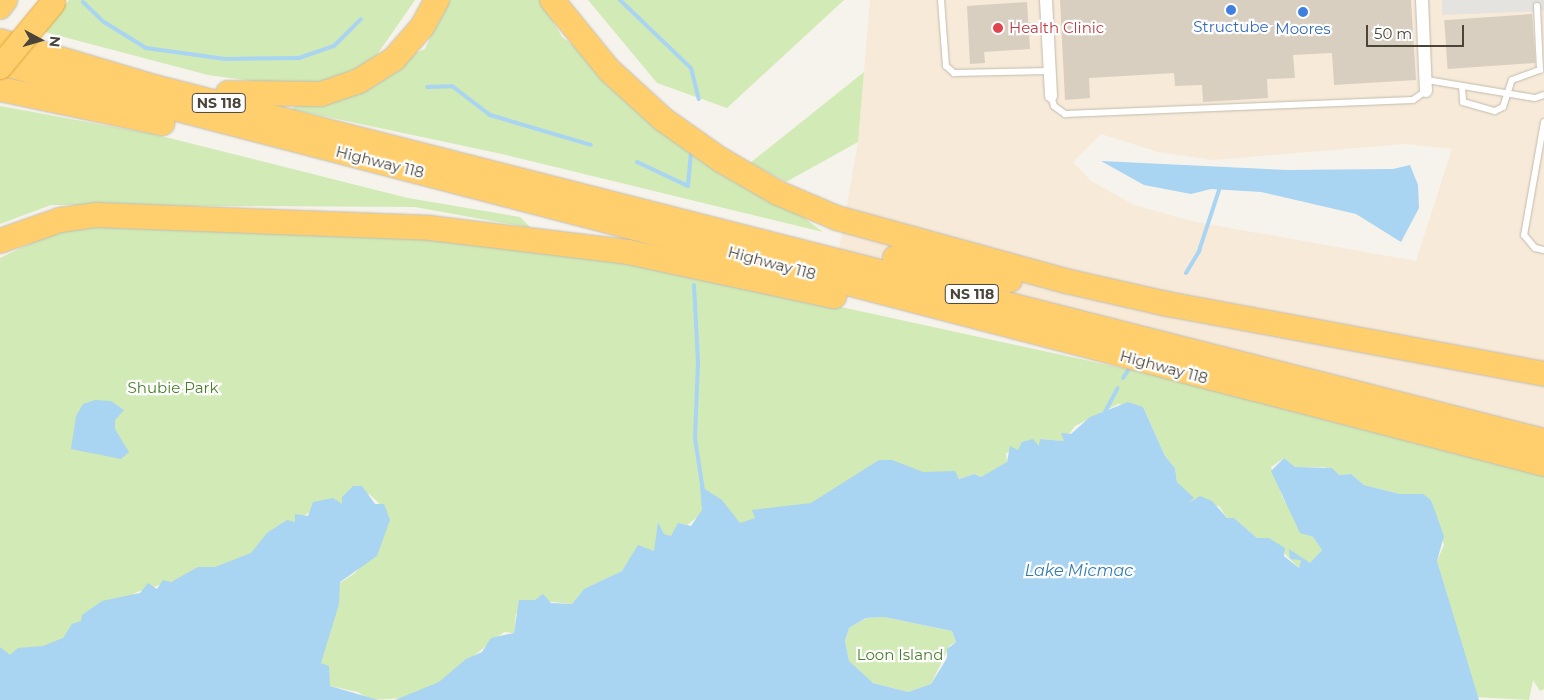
<!DOCTYPE html>
<style>
body{margin:0}
#map{position:relative;width:1544px;height:700px;overflow:hidden;background:#f6f3ec;font-family:Montserrat,sans-serif}
div>[style]{position:absolute}
[style*='--x']{left:calc(var(--x)*1px);top:calc(var(--y)*1px);width:calc(var(--w)*1px);rotate:calc(var(--a)*1deg)}
.commercial>*{inset:0;background:#f7ead8}
.green>*{inset:0;background:#d2eab5}
.parking>*{inset:0;background:#e5e3e0}
.water>*{inset:0;background:#a9d4f2}
.stream>*{height:4px;margin:-2px;padding:0 2px;transform-origin:2px;border-radius:2px;background:#a9d4f2}
.building>*{inset:0;background:#d8cfc1;transform-origin:0 0}
.roads{filter:drop-shadow(0 0 1px #c2bbae) drop-shadow(0 0 1px #c2bbae)}
.service>*{height:6px;margin:-3px;padding:0 3px;transform-origin:3px;border-radius:3px;background:#fff}
.minor>*{height:12px;margin:-6px;padding:0 6px;transform-origin:6px;border-radius:6px;background:#fff}
.motorway>*{height:24px;margin:-12px;padding:0 12px;transform-origin:12px;border-radius:12px;background:#ffcf6e}
.bridges{filter:drop-shadow(0 0 1px #e0a43c) drop-shadow(0 0 1px #e0a43c)}
.motorway-bridge>*{height:24px;margin:-12px;padding:0 12px;transform-origin:12px;border-radius:12px;background:#ffcf6e}
.dots>*{width:14px;height:14px;translate:-50% -50%;box-sizing:border-box;border:2px solid #fff;border-radius:50%}
span{translate:-50% -50%;white-space:nowrap;text-align:center;line-height:1.15;-webkit-text-stroke:4.5px #fff;paint-order:stroke}
.shield-label span{padding:1px 4px;background:#fff;border:1px solid;border-radius:4px;-webkit-text-stroke-width:0}
.shield-label{font-size:14px;color:#4b4439;font-weight:700}
.shop-label{font-size:15px;color:#366cbe}
.health-label{font-size:15px;color:#be3a42}
.left{translate:0 -50%;text-align:left}
.street-label{font-size:15px;color:#4b4439}
.park-label{font-size:15px;color:#4a7f2a}
.water-label{font-size:16px;color:#2e7ab2;font-style:italic}
.north{position:absolute;left:15px;top:15px;width:50px;height:50px;-webkit-text-stroke:4px #fff;paint-order:stroke;rotate:96deg;font-size:14px;font-weight:700;line-height:20px;text-align:center;color:#4b4439}
.north::after{content:'';display:block;margin:auto;width:18px;height:22px;background:#4b4439;clip-path:polygon(50% 0,100% 100%,50% 72%,0 100%)}
.scale{position:absolute;left:1366px;top:25px;width:98px;height:22px;box-sizing:border-box;border:2px solid #4b4439;border-top:0;padding-left:6px;font-size:15px;line-height:18px;white-space:nowrap;color:#4b4439;-webkit-text-stroke:4px #fff;paint-order:stroke}
</style>
<div id="map">
<div class="commercial">
<div style="clip-path:polygon(evenodd,870px 0,1544px 0,1544px 458px,835px 272px,858px 142px,870px 0,1101px 134px,1158px 152px,1213px 160px,1405px 144px,1452px 149px,1416px 261px,1196px 222px,1134px 205px,1091px 181px,1073px 162px,1101px 134px)"></div>
</div>
<div class="green">
<div style="clip-path:polygon(69px 0,415px 0,372px 62px,325px 82px,281px 85px,208px 75px,45px 32px)"></div>
<div style="clip-path:polygon(447px 0,541px 0,562px 37px,823px 232px,502px 154px,290px 109px,425px 49px)"></div>
<div style="clip-path:polygon(588px 0,844px 0,727px 108px,657px 83px)"></div>
<div style="clip-path:polygon(864px 72px,858px 142px,786px 182px,750px 163px)"></div>
<div style="clip-path:polygon(0 106px,153px 134px,408px 198px,520px 217px,531px 228px,415px 207px,51px 205px,0 224px)"></div>
<div style="clip-path:polygon(62px 221px,487px 230px,1544px 460px,1544px 689px,1540px 691px,1533px 680px,1529px 700px,1476px 697px,1437px 561px,1444px 545px,1431px 500px,1421px 494px,1400px 494px,1364px 485px,1351px 474px,1339px 475px,1325px 467px,1295px 467px,1284px 458px,1271px 467px,1283px 498px,1306px 535px,1313px 537px,1322px 550px,1310px 563px,1290px 553px,1301px 560px,1299px 568px,1269px 538px,1257px 538px,1234px 518px,1227px 518px,1219px 506px,1189px 503px,1193px 499px,1177px 482px,1175px 468px,1165px 456px,1143px 407px,1118px 404px,1075px 426px,1064px 441px,1040px 439px,1042px 446px,1023px 442px,1019px 450px,1006px 453px,1007px 462px,1001px 468px,981px 477px,974px 474px,958px 479px,781px 541px,696px 518px,655px 551px,629px 560px,622px 571px,583px 590px,572px 604px,533px 600px,516px 614px,514px 633px,504px 632px,435px 686px,405px 698px,370px 700px,358px 692px,330px 686px,321px 663px,319px 644px,330px 633px,337px 585px,355px 573px,380px 543px,379px 503px,369px 494px,343px 498px,342px 504px,311px 511px,247px 558px,137px 592px,37px 654px,10px 655px,0 650px,0 258px,36px 241px)"></div>
<div style="clip-path:polygon(884px 617px,952px 631px,956px 642px,950px 645px,931px 684px,908px 692px,870px 682px,849px 661px,845px 641px,849px 628px,867px 618px)"></div>
</div>
<div class="parking">
<div style="clip-path:polygon(1442px 0,1544px 0,1544px 11px,1442px 15px)"></div>
</div>
<div class="water">
<div style="clip-path:polygon(1101px 161px,1287px 170px,1393px 169px,1410px 165px,1418px 185px,1419px 208px,1401px 242px,1356px 214px,1261px 192px,1211px 189px,1191px 194px,1144px 185px)"></div>
<div style="clip-path:polygon(95px 400px,111px 401px,124px 410px,115px 420px,115px 429px,129px 452px,121px 459px,71px 449px,76px 416px,83px 404px)"></div>
<div style="clip-path:polygon(evenodd,1128px 402px,1143px 407px,1165px 456px,1175px 468px,1177px 482px,1194px 498px,1189px 503px,1200px 496px,1212px 501px,1227px 518px,1234px 518px,1257px 538px,1269px 538px,1285px 548px,1284px 556px,1299px 568px,1301px 560px,1290px 559px,1289px 549px,1310px 563px,1322px 550px,1313px 537px,1300px 533px,1271px 471px,1284px 458px,1295px 467px,1332px 468px,1339px 475px,1351px 474px,1364px 485px,1400px 494px,1423px 494px,1431px 500px,1444px 536px,1437px 561px,1479px 700px,395px 700px,439px 682px,466px 659px,482px 652px,491px 638px,514px 633px,519px 600px,535px 600px,543px 594px,551px 603px,572px 604px,584px 589px,622px 571px,638px 545px,654px 551px,658px 522px,664px 534px,671px 536px,678px 523px,691px 526px,702px 510px,700px 486px,722px 500px,740px 523px,755px 518px,752px 510px,811px 503px,879px 460px,892px 460px,923px 472px,955px 471px,959px 479px,974px 474px,981px 477px,1007px 462px,1010px 446px,1018px 450px,1022px 442px,1033px 439px,1039px 446px,1040px 439px,1064px 441px,1061px 433px,1071px 434px,1090px 417px,1128px 402px,884px 617px,952px 631px,956px 642px,947px 649px,947px 658px,931px 684px,908px 692px,873px 683px,849px 661px,845px 641px,849px 628px,866px 618px,884px 617px)"></div>
<div style="clip-path:polygon(353px 486px,362px 486px,375px 504px,384px 504px,390px 520px,377px 556px,340px 582px,339px 604px,321px 663px,329px 666px,330px 686px,378px 700px,0 700px,0 647px,10px 655px,18px 648px,43px 646px,63px 638px,72px 624px,81px 621px,82px 615px,102px 601px,140px 593px,148px 583px,157px 589px,163px 580px,171px 582px,198px 567px,215px 567px,251px 553px,267px 533px,287px 520px,295px 522px,295px 514px,308px 516px,313px 502px,333px 498px,342px 504px,342px 497px)"></div>
</div>
<div class="stream">
<div style="--x:620;--y:0;--w:98;--a:43.8"></div>
<div style="--x:691;--y:68;--w:32;--a:76"></div>
<div style="--x:83;--y:2;--w:29;--a:44"></div>
<div style="--x:104;--y:22;--w:49;--a:31.8"></div>
<div style="--x:146;--y:48;--w:80;--a:7.9"></div>
<div style="--x:225;--y:59;--w:74;--a:-0.8"></div>
<div style="--x:299;--y:58;--w:37;--a:-19"></div>
<div style="--x:334;--y:46;--w:38;--a:-45"></div>
<div style="--x:427;--y:87;--w:25;--a:-2"></div>
<div style="--x:452;--y:86;--w:48;--a:37.3"></div>
<div style="--x:490;--y:115;--w:105;--a:16.5"></div>
<div style="--x:637;--y:162;--w:56;--a:25.2"></div>
<div style="--x:688;--y:186;--w:34;--a:-85"></div>
<div style="--x:1186;--y:273;--w:26;--a:-59"></div>
<div style="--x:1199;--y:251;--w:64;--a:-71.8"></div>
<div style="--x:694;--y:285;--w:76;--a:87"></div>
<div style="--x:698;--y:361;--w:77;--a:92.2"></div>
<div style="--x:695;--y:438;--w:54;--a:81.4"></div>
<div style="--x:1123;--y:378;--w:11;--a:-56"></div>
<div style="--x:1105;--y:412;--w:27;--a:-62"></div>
</div>
<div class="building">
<div style="clip-path:polygon(1060px 0,1411px 0,1416px 80px,1334px 85px,1332px 53px,1293px 55px,1295px 78px,1267px 79px,1268px 98px,1203px 102px,1202px 85px,1175px 86px,1174px 73px,1089px 78px,1090px 98px,1065px 100px)"></div>
<div style="clip-path:polygon(1027px 2px,1030px 49px,984px 52px,985px 63px,970px 64px,967px 6px)"></div>
<div style="left:1532px;top:14px;width:49px;height:88px;rotate:86deg"></div>
</div>
<div class="roads">
<div class="service">
<div style="--x:941;--y:0;--w:66;--a:85.7"></div>
<div style="--x:946;--y:66;--w:11;--a:41"></div>
<div style="--x:954;--y:73;--w:95;--a:-1.2"></div>
<div style="--x:1427;--y:80;--w:109;--a:9.5"></div>
<div style="--x:1535;--y:98;--w:9;--a:-18"></div>
<div style="--x:1462;--y:86;--w:16;--a:86"></div>
<div style="--x:1463;--y:102;--w:33;--a:16"></div>
<div style="--x:1495;--y:111;--w:9;--a:-27"></div>
<div style="--x:1503;--y:107;--w:28;--a:-72"></div>
<div style="--x:1512;--y:80;--w:30;--a:-20"></div>
<div style="--x:1540;--y:70;--w:64;--a:-92.7"></div>
<div style="--x:1051;--y:96;--w:10;--a:73"></div>
<div style="--x:1054;--y:106;--w:14;--a:36"></div>
<div style="--x:1065;--y:114;--w:348;--a:-2.3"></div>
<div style="--x:1413;--y:100;--w:16;--a:-35"></div>
<div style="--x:1544;--y:122;--w:115;--a:100"></div>
<div style="--x:1524;--y:235;--w:17;--a:50"></div>
<div style="--x:1535;--y:248;--w:9;--a:13"></div>
</div>
<div class="minor">
<div style="--x:1046;--y:0;--w:96;--a:87"></div>
<div style="--x:1422;--y:0;--w:91;--a:87.5"></div>
</div>
<div class="motorway">
<div style="--x:552;--y:0;--w:90;--a:50.8"></div>
<div style="--x:609;--y:70;--w:74;--a:42.3"></div>
<div style="--x:664;--y:120;--w:70;--a:35.1"></div>
<div style="--x:721;--y:160;--w:66;--a:30.1"></div>
<div style="--x:778;--y:193;--w:64;--a:23"></div>
<div style="--x:837;--y:218;--w:238;--a:15.4"></div>
<div style="--x:1066;--y:281;--w:104;--a:12.8"></div>
<div style="--x:1167;--y:304;--w:383;--a:10.5"></div>
<div style="--x:0;--y:7;--w:9;--a:-54"></div>
<div style="--x:0;--y:41;--w:161;--a:16.6"></div>
<div style="--x:154;--y:87;--w:1434;--a:14.29"></div>
<div style="--x:0;--y:63;--w:1595;--a:14.56"></div>
<div style="--x:0;--y:89;--w:166;--a:11.9"></div>
<div style="--x:228;--y:93;--w:93;--a:0.6"></div>
<div style="--x:321;--y:94;--w:40;--a:-18.9"></div>
<div style="--x:359;--y:81;--w:41;--a:-32.2"></div>
<div style="--x:394;--y:59;--w:43;--a:-48.8"></div>
<div style="--x:422;--y:27;--w:31;--a:-61"></div>
<div style="--x:0;--y:241;--w:64;--a:-19.3"></div>
<div style="--x:60;--y:220;--w:37;--a:-8"></div>
<div style="--x:97;--y:215;--w:333;--a:2.2"></div>
<div style="--x:430;--y:228;--w:199;--a:6.9"></div>
<div style="--x:628;--y:252;--w:211;--a:12.1"></div>
<div style="--x:895;--y:258;--w:117;--a:10.8"></div>
</div>
</div>
<div class="bridges">
<div class="motorway-bridge">
<div style="--x:0;--y:67;--w:83;--a:-50.4"></div>
</div>
</div>
<div class="dots">
<div style="left:1231px;top:10px;background:#3f7fe0"></div>
<div style="left:1303px;top:12px;background:#3f7fe0"></div>
<div style="left:998px;top:28px;background:#e0444e"></div>
</div>
<div class="shield-label">
<span style="left:219px;top:103px">NS 118</span>
<span style="left:972px;top:294px">NS 118</span>
</div>
<div class="shop-label">
<span style="left:1231px;top:27px">Structube</span>
<span style="left:1303px;top:29px">Moores</span>
</div>
<div class="health-label">
<span class="left" style="left:1009px;top:28px">Health Clinic</span>
</div>
<div class="street-label">
<span style="left:380px;top:162px;rotate:14deg">Highway 118</span>
<span style="left:772px;top:263px;rotate:15deg">Highway 118</span>
<span style="left:1164px;top:367px;rotate:15deg">Highway 118</span>
</div>
<div class="park-label">
<span style="left:173px;top:388px">Shubie Park</span>
<span style="left:900px;top:655px">Loon Island</span>
</div>
<div class="water-label">
<span style="left:1079px;top:571px">Lake Micmac</span>
</div>
<div class="north">N</div>
<div class="scale">50 m</div>
</div>
